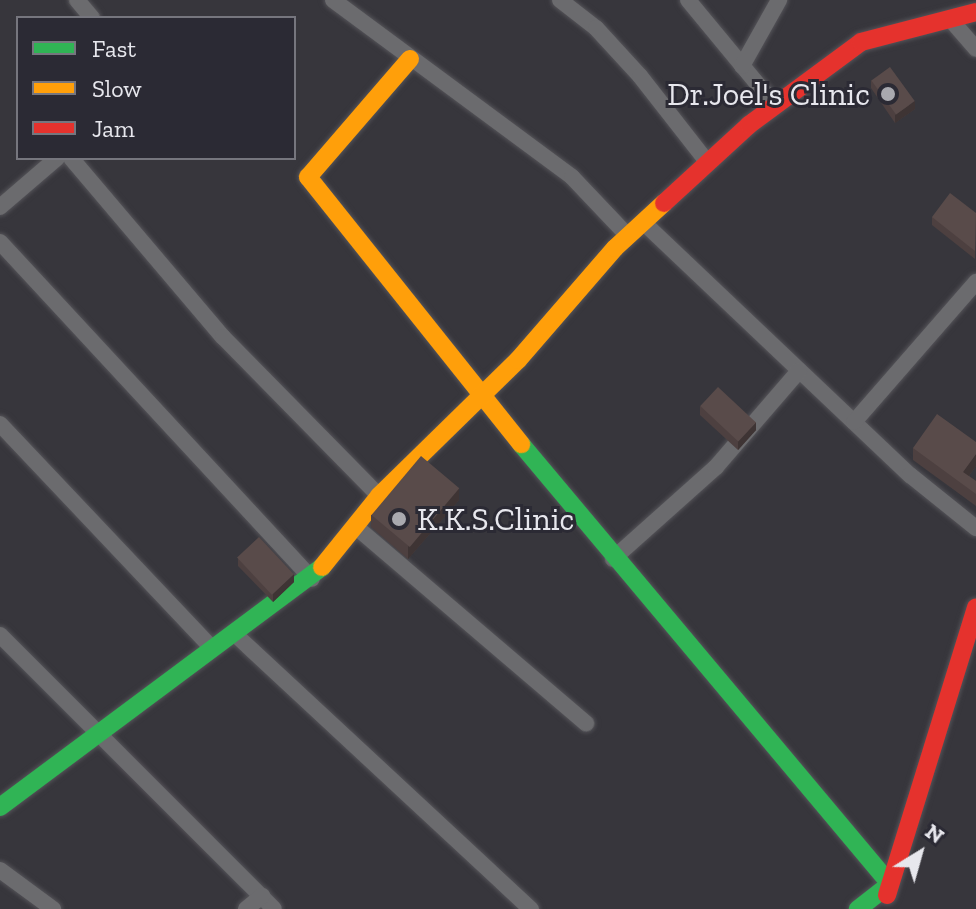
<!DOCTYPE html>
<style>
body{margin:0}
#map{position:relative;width:976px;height:909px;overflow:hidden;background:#37363c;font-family:"Zilla Slab",serif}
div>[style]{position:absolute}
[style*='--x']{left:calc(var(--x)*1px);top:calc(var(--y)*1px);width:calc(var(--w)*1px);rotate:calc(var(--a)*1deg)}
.roads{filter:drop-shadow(0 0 2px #545358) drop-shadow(0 0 2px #545358)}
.street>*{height:16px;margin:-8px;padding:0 8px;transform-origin:8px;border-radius:8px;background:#6b6b6e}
.fast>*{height:18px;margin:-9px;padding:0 9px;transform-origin:9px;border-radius:9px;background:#30b455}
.slow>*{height:18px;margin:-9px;padding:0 9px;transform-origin:9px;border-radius:9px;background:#ff9f0a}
.jam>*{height:18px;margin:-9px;padding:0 9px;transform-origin:9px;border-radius:9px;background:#e5322d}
.wall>*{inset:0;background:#4d4040}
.shaded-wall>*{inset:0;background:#3e3434}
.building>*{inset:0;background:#594b4a;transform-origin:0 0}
.dots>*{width:22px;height:22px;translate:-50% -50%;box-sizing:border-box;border:4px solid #2b2a34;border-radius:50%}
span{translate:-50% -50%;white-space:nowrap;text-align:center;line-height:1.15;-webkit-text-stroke:6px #2b2a34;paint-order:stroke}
.poi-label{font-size:32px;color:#e7e7ed}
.right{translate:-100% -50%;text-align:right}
.left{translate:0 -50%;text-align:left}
.legend{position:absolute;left:16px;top:16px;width:280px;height:144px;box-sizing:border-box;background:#2b2a34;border:2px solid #76767e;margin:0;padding:10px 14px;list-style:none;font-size:24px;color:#e7e7ed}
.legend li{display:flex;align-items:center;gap:16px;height:40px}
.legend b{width:40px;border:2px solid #76767e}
.north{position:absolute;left:880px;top:813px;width:80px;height:80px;-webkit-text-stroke:6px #2b2a34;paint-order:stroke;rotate:37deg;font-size:22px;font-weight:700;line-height:32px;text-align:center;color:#e7e7ed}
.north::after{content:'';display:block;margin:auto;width:28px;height:36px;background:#e7e7ed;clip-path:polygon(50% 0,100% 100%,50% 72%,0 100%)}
</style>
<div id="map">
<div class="roads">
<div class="street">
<div style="--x:77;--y:0;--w:23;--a:50"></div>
<div style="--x:333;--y:0;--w:297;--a:36.5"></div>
<div style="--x:572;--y:177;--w:81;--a:46.5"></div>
<div style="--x:560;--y:0;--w:46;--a:37.9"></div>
<div style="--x:596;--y:28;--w:65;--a:47.5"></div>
<div style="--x:640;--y:76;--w:110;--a:52"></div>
<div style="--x:688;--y:0;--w:136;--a:50.4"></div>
<div style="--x:951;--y:20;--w:38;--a:49"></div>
<div style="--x:742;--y:66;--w:76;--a:-60.7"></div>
<div style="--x:71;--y:158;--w:235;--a:49.7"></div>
<div style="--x:223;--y:337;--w:223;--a:45.5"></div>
<div style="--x:0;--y:207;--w:75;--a:-40.7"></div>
<div style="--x:643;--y:222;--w:368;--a:43.5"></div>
<div style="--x:910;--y:475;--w:85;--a:38.8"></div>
<div style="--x:0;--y:242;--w:459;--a:47.2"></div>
<div style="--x:854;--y:422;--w:186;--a:-48.9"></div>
<div style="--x:0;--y:424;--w:308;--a:46.6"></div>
<div style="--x:355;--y:526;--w:304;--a:40.5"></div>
<div style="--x:613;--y:559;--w:138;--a:-41.8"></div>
<div style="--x:716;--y:467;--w:127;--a:-49.2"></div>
<div style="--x:0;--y:635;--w:387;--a:45"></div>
<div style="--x:238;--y:637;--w:400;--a:42.9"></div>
<div style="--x:0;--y:870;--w:66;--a:36.3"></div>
<div style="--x:246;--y:909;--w:21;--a:-39"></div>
</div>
<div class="fast">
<div style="--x:521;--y:444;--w:574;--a:50.02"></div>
<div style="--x:890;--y:884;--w:41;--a:142"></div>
<div style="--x:0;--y:807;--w:402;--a:-36.7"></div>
</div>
<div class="slow">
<div style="--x:410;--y:59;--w:156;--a:130.8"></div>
<div style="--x:308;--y:177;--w:342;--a:51.4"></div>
<div style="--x:322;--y:567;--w:91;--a:-51.2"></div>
<div style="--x:379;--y:496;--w:194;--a:-44.4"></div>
<div style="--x:518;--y:360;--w:148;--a:-49.1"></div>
<div style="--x:615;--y:248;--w:67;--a:-42.6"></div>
</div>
<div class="jam">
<div style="--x:664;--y:203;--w:115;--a:-42.5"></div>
<div style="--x:749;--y:125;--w:139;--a:-36.5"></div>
<div style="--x:861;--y:42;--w:119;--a:-14.6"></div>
<div style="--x:887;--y:895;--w:301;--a:-72.8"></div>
</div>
</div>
<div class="wall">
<div style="clip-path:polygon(871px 80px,915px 109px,895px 123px,871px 88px)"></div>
<div style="clip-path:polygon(976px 213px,975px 259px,932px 225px,932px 217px)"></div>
<div style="clip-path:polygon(700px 406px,756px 430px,738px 450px,700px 415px)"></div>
<div style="clip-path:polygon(976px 442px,976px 466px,969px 476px,976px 481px,976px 506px,913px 460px,913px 448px)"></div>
<div style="clip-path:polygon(459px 500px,408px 559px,371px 527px,371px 515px)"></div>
<div style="clip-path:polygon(238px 558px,294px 582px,273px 602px,238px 566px)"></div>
</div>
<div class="shaded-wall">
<div style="clip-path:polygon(915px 101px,915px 109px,895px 123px,895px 115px)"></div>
<div style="clip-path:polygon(756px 422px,756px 430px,738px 450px,738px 441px)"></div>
<div style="clip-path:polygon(976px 454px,976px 466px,963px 484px,963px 472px)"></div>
<div style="clip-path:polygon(459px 488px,459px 500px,408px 559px,408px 547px)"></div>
<div style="clip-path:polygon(294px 574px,294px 582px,273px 602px,273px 594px)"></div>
</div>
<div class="building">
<div style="left:890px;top:67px;width:42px;height:23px;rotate:54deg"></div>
<div style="clip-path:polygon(950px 193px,976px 213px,975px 251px,932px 217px)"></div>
<div style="left:718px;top:387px;width:52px;height:26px;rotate:43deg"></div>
<div style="clip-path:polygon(937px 414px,976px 442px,976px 454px,963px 472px,976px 481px,976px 494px,913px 448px)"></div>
<div style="left:421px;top:456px;width:50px;height:77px;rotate:40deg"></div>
<div style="left:259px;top:537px;width:51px;height:30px;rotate:47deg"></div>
</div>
<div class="dots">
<div style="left:888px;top:94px;background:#a9a9af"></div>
<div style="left:399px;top:519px;background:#a9a9af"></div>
</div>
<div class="poi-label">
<span class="right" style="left:870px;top:94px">Dr.Joel's Clinic</span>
<span class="left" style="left:417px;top:519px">K.K.S.Clinic</span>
</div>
<ul class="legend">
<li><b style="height:10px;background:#30b455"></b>Fast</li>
<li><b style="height:10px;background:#ff9f0a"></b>Slow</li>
<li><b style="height:10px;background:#e5322d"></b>Jam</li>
</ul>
<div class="north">N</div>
</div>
